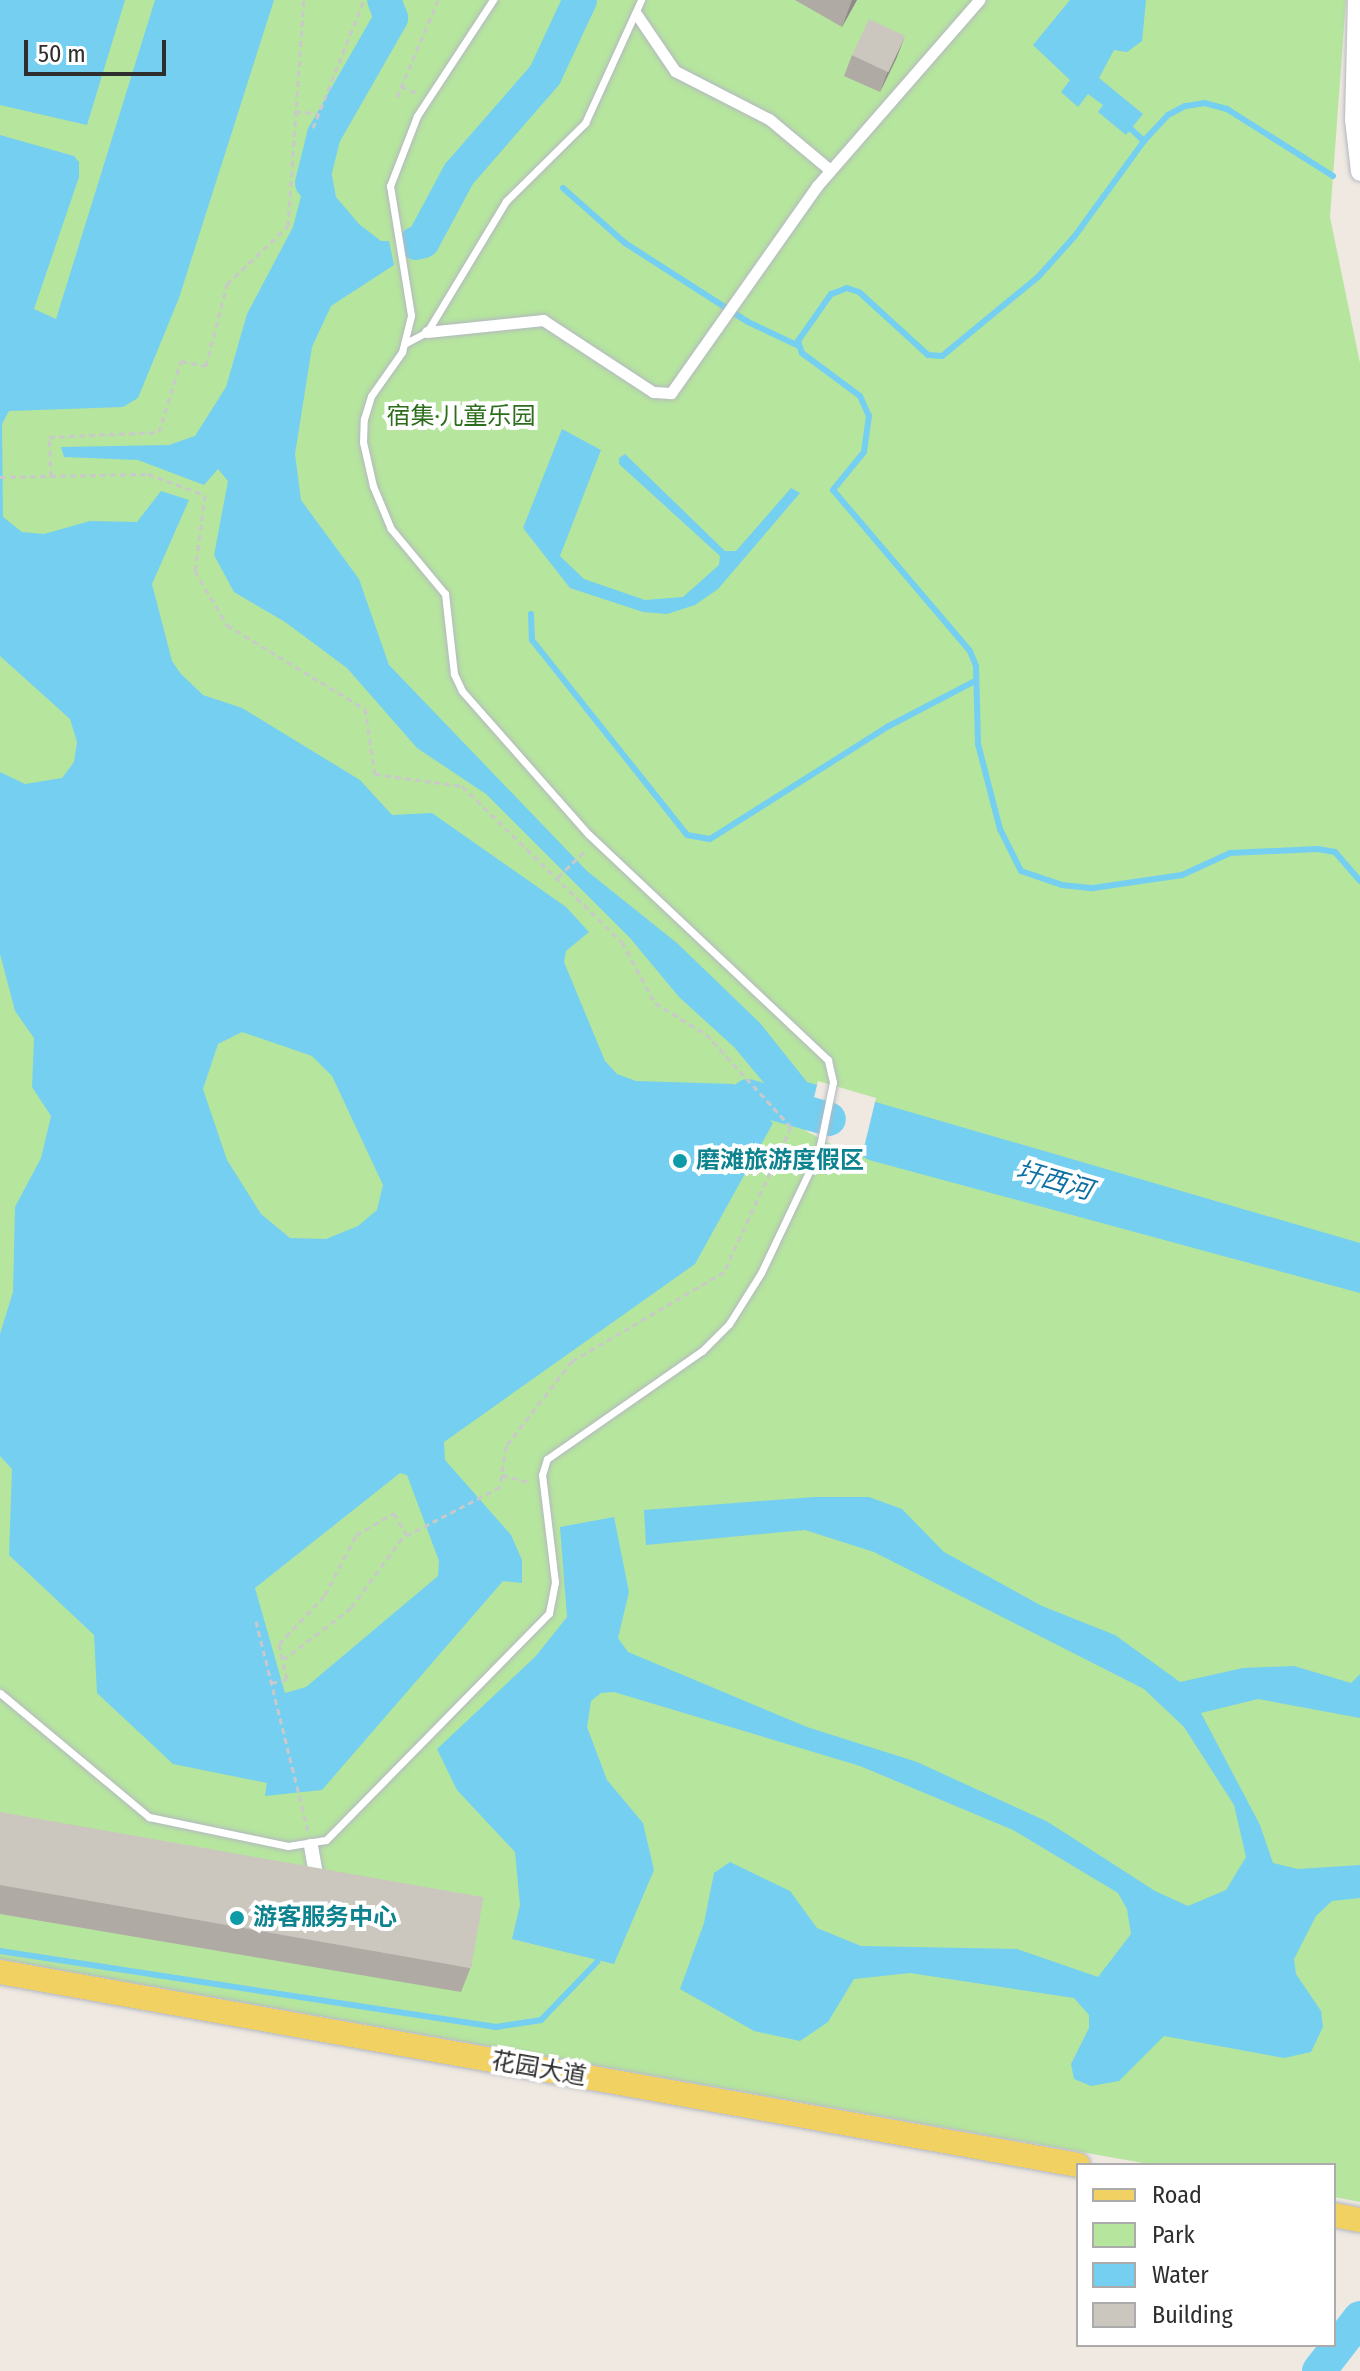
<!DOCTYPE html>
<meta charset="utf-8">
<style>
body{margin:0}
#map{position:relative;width:1360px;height:2371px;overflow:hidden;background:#efe9e1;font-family:"Fira Sans Condensed","Noto Sans SC",sans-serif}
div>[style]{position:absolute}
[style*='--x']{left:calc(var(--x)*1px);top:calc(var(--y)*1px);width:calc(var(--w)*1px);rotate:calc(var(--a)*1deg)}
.green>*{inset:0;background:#b6e59e}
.water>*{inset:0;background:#75cff0}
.pier>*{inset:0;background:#efe9e1}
.stream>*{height:6px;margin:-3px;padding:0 3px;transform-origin:3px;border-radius:3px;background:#75cff0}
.river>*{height:34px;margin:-17px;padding:0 17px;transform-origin:17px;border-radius:17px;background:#75cff0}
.path>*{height:3px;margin-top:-1.5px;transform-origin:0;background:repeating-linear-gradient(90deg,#c9c9c9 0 6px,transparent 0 10px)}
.roads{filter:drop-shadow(0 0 2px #b4b7c1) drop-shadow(0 0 2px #b4b7c1)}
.service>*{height:7px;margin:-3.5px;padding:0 3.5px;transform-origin:3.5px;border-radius:3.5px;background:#fff}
.pedestrian>*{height:11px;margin:-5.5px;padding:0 5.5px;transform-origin:5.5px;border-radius:5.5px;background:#fff}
.minor>*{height:14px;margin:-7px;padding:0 7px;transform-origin:7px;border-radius:7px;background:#fff}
.tertiary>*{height:18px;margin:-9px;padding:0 9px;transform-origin:9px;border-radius:9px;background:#fff}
.primary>*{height:24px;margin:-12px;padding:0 12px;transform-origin:12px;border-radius:12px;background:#f2d163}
.wall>*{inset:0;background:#afaba4}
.shaded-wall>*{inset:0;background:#8e8b86}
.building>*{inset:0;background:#cbc7bf;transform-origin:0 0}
.dots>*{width:22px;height:22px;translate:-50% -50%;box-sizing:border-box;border:4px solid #fff;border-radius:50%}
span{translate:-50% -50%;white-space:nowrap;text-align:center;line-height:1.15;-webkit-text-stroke:8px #fff;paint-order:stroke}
.park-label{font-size:24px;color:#2c6e1b}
.culture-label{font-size:24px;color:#0d838f;font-weight:700}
.left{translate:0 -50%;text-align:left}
.street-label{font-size:24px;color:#2e2e2e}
.water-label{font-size:26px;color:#0d6fa3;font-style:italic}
.legend{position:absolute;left:1076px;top:2163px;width:260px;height:184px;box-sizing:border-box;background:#fff;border:2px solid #ababab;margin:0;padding:10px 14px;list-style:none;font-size:24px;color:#2e2e2e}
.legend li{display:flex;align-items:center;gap:16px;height:40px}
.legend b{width:40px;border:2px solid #ababab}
.scale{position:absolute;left:24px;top:40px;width:142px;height:36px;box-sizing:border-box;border:4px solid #2e2e2e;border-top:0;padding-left:10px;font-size:24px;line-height:28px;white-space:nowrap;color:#2e2e2e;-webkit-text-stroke:6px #fff;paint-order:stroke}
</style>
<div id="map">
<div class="green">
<div style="clip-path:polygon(0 0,1346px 0,1330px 217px,1360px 363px,1360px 2202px,1334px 2197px,1334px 2165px,1154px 2165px,0 1959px)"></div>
</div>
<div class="water">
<div style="clip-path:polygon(0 0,125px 0,87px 125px,0 105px)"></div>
<div style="clip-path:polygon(evenodd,155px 0,274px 0,179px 298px,138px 398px,123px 407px,9px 411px,2px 424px,3px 517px,22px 532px,44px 534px,90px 521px,137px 522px,161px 491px,189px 500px,152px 584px,172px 661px,181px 674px,203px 695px,242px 708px,360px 780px,392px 815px,432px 813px,566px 907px,589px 932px,566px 951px,564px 962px,605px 1061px,617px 1074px,636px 1081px,734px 1084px,773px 1123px,695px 1264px,444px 1442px,445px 1460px,511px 1535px,522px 1560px,522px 1583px,503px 1581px,322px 1790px,265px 1796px,267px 1783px,173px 1764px,97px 1693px,94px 1635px,9px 1555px,12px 1469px,0 1456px,0 1334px,13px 1292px,15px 1207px,41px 1158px,51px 1116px,32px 1087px,34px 1038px,15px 1011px,0 954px,0 772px,25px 784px,62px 778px,74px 762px,77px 742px,70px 719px,0 656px,0 135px,74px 156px,79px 162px,79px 177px,34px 309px,56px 319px,155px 0,242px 1032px,312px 1056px,332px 1076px,383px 1185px,377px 1210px,358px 1226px,326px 1239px,290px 1238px,261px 1214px,227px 1160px,203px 1089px,218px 1044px,242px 1032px,155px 0,400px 1473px,407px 1475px,439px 1561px,438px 1576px,306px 1687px,285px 1693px,255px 1588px,400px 1473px)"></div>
<div style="clip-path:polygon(1070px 0,1146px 0,1142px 41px,1127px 52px,1114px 50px,1099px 78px,1143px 114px,1126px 135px,1098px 112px,1103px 105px,1088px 94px,1078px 107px,1061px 92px,1070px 80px,1033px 45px)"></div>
<div style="clip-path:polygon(316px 138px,334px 138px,331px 170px,336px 197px,359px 224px,381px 241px,389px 241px,394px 265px,331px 306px,312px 347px,295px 454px,301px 500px,359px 579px,389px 665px,587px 871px,677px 943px,760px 1023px,807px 1082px,1360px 1243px,1360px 1293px,869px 1160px,795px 1120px,734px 1047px,679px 997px,630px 938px,486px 794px,417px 748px,347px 668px,285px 622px,234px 592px,214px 555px,228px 481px,218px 469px,204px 485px,138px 460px,64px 457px,61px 447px,169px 445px,195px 436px,226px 387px,247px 314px,293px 227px)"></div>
<div style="clip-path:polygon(562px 429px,601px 450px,560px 556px,584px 579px,645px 600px,683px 597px,719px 565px,720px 556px,619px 464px,619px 458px,625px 454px,725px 551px,736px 551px,791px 488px,800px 493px,718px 589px,695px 605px,667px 614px,643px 612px,570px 588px,523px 528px)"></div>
<div style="clip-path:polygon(814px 1497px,869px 1497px,902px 1509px,944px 1552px,1042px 1606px,1115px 1635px,1180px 1682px,1243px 1668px,1294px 1666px,1351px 1683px,1360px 1674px,1360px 1718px,1258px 1699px,1201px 1713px,1260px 1825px,1273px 1863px,1298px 1869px,1360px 1865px,1360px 1898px,1332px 1901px,1316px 1916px,1294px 1959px,1296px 1974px,1321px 2011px,1323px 2027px,1311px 2052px,1284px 2058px,1164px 2036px,1119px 2081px,1091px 2086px,1074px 2079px,1071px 2064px,1089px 2028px,1089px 2015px,1074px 1998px,910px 1973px,854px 1979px,828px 2022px,800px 2041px,754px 2031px,680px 1989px,704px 1923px,714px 1873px,730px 1862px,790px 1891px,817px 1928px,861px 1946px,1017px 1949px,1098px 1977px,1131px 1934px,1127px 1909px,1118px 1893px,1013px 1830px,860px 1766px,614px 1692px,601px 1693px,591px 1701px,587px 1727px,607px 1780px,643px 1823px,654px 1870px,614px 1964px,512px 1939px,520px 1905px,515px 1852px,457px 1790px,437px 1749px,535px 1657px,567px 1617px,560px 1527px,614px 1517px,629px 1592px,618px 1638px,628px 1652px,807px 1727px,917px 1762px,1048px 1822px,1155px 1891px,1188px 1906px,1226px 1890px,1246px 1857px,1234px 1805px,1184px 1727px,1144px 1689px,874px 1552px,805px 1530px,646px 1545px,644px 1510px)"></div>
</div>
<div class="pier">
<div style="clip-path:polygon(818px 1081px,876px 1098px,861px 1160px,806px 1131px)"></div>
</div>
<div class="stream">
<div style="--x:1131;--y:129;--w:18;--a:43"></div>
<div style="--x:1333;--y:176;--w:125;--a:-147.7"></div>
<div style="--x:1227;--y:109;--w:23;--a:-165"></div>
<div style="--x:1205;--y:103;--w:20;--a:171"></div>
<div style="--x:1185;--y:106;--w:19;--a:152"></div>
<div style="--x:1168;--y:115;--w:35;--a:133"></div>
<div style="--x:1144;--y:141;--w:119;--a:126.1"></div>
<div style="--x:1074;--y:237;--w:54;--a:132"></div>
<div style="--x:1038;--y:277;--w:124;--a:140.5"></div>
<div style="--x:942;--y:356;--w:14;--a:-176"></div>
<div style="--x:928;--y:355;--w:93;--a:-137.6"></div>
<div style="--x:859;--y:292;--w:13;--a:-162"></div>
<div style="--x:847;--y:288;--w:17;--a:159"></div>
<div style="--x:831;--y:294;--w:57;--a:125.1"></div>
<div style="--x:798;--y:341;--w:13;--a:72"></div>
<div style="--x:802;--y:353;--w:72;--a:36.6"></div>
<div style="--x:860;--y:396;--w:22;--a:66"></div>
<div style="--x:869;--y:416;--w:36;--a:98"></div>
<div style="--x:864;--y:452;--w:49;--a:129.2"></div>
<div style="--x:833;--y:490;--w:211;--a:49.6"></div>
<div style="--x:970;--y:651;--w:16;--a:68"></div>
<div style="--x:976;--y:666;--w:78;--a:88.5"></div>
<div style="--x:978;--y:744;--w:88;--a:75.5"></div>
<div style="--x:1000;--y:829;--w:47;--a:63.4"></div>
<div style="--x:1021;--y:871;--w:43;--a:18.9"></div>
<div style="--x:1062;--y:885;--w:31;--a:6"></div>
<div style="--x:1093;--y:888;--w:90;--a:-8.3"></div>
<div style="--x:1182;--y:875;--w:53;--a:-24.6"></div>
<div style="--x:1230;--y:853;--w:88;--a:-2.6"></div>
<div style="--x:1318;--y:849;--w:17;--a:10"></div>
<div style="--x:1335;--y:852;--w:38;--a:49"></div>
<div style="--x:563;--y:188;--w:83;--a:41.6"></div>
<div style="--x:625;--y:243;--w:146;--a:32.7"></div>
<div style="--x:748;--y:322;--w:56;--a:25.2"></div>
<div style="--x:531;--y:614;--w:26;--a:88"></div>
<div style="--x:532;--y:640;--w:249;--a:51.5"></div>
<div style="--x:687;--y:835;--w:23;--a:10"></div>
<div style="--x:710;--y:839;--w:209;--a:-32.3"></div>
<div style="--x:887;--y:727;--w:99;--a:-27.6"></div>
<div style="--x:0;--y:1951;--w:502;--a:8.71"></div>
<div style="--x:496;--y:2027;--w:46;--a:-8.8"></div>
<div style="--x:541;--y:2020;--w:81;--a:-46"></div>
</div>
<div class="river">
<div style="--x:312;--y:183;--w:49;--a:-76"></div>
<div style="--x:324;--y:135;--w:135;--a:-60.2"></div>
<div style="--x:391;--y:18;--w:19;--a:-111"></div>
<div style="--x:416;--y:243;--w:7;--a:-16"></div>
<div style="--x:423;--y:241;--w:76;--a:-61.8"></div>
<div style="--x:459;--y:174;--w:131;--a:-49"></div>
<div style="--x:545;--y:75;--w:83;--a:-65"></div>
<div style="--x:748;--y:1096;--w:84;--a:15.9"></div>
<div style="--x:1319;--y:2371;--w:67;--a:-52.3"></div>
</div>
<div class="path">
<div style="--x:401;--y:86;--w:17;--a:25"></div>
<div style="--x:397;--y:97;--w:105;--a:-67.1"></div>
<div style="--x:295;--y:111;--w:23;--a:7"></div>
<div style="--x:313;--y:128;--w:138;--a:-68.3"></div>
<div style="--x:51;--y:476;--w:39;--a:-93"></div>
<div style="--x:49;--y:437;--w:110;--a:-2.6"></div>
<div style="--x:159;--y:432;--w:74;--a:-72.8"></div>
<div style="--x:181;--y:361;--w:25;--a:11"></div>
<div style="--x:206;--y:366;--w:85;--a:-75.6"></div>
<div style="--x:227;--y:284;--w:84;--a:-43.6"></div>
<div style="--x:288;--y:226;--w:227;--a:-86"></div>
<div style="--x:0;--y:477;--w:148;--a:-1.2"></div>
<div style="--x:148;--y:474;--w:61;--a:20.2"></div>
<div style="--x:205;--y:495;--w:77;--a:97.5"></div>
<div style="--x:195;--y:571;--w:63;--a:59.3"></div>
<div style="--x:227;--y:625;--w:162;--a:31.3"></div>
<div style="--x:365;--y:709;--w:66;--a:81.3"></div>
<div style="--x:375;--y:774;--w:88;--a:7.9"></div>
<div style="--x:462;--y:786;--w:223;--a:44.3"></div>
<div style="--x:622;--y:942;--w:69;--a:61.6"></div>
<div style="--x:655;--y:1003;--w:60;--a:31.3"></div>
<div style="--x:706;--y:1034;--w:126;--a:47.6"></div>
<div style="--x:791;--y:1127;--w:160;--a:114.8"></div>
<div style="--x:724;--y:1272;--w:176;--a:149.6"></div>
<div style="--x:572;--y:1361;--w:108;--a:127.8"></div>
<div style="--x:506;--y:1446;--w:41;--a:98.3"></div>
<div style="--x:500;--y:1487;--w:110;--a:152.5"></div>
<div style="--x:402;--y:1538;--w:87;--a:126.1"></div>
<div style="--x:351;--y:1608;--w:84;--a:142.7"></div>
<div style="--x:558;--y:877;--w:40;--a:-44"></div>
<div style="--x:502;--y:1475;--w:30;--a:15"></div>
<div style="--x:256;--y:1621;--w:216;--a:76.1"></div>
<div style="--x:271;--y:1683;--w:16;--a:-14"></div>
<div style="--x:287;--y:1679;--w:36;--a:-103"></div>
<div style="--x:279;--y:1644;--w:67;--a:-46.8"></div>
<div style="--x:325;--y:1595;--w:68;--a:-62.7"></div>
<div style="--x:356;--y:1535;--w:44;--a:-30.1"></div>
<div style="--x:394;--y:1513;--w:24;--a:60"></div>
</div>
<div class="roads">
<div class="service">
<div style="--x:406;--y:343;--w:24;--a:-28"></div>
<div style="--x:427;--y:332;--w:153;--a:-58.9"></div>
<div style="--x:506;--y:201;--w:111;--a:-44.6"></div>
<div style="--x:585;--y:123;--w:135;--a:-65.5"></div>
<div style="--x:0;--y:1693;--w:194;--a:39.8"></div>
<div style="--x:149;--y:1817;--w:142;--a:11.8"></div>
<div style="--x:288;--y:1846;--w:38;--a:-9"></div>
<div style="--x:326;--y:1840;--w:318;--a:-45.5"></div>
<div style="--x:549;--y:1613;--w:32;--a:-79"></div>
<div style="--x:555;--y:1582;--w:108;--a:-96.9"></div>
<div style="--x:542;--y:1475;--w:17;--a:-73"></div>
<div style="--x:547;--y:1459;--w:189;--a:-34.9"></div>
<div style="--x:702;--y:1351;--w:38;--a:-45"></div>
<div style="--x:729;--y:1324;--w:60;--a:-57.9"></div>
<div style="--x:761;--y:1273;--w:135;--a:-64.6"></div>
<div style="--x:819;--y:1151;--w:70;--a:-78.5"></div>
<div style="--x:833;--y:1082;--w:23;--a:-103"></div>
<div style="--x:828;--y:1060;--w:328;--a:-136.7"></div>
<div style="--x:589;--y:835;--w:192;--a:-131.4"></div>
<div style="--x:462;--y:691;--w:19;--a:-115"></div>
<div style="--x:454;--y:674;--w:81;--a:-96.4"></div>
<div style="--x:445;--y:594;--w:85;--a:-129.7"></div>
<div style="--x:391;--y:529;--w:47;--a:-112.7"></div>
<div style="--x:373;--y:486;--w:45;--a:-102.8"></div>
<div style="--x:363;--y:442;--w:23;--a:-88"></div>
<div style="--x:364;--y:419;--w:24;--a:-73"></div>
<div style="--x:371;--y:396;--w:54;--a:-54.8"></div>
<div style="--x:402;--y:352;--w:38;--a:-76"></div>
<div style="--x:411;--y:315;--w:131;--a:-99.2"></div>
<div style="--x:390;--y:186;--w:75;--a:-68.9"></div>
<div style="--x:417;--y:116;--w:139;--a:-56.8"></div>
</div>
<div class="pedestrian">
<div style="--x:637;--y:15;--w:68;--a:55.8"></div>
<div style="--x:675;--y:71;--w:106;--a:27.1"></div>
<div style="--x:769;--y:119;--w:80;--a:39.9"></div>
<div style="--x:427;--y:332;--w:117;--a:-5.9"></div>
<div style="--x:543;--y:320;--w:131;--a:33.2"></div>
<div style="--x:653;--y:392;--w:18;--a:3"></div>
<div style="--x:671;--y:393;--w:253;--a:-54.8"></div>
<div style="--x:817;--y:186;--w:247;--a:-48.9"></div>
</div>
<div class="minor">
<div style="--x:311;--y:1846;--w:40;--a:80"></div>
</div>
<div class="tertiary">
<div style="--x:1357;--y:0;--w:119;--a:91.4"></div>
<div style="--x:1354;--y:119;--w:53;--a:83.5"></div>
</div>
<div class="primary">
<div style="--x:0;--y:1972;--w:1095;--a:10.15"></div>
<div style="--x:1334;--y:2215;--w:26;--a:11"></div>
</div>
</div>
<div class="wall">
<div style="clip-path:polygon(795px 0,857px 0,842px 27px)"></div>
<div style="clip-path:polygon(852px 55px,897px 57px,880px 92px,844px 76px)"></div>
<div style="clip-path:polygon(0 1812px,472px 1964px,461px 1992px,0 1914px)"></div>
</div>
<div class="shaded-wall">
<div style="clip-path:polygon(852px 0,857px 0,842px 27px)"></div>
<div style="clip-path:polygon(905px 36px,897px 57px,880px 92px,888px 71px)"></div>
</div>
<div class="building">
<div style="left:869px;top:19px;width:40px;height:40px;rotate:25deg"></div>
<div style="left:0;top:1812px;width:491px;height:72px;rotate:10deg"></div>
</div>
<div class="dots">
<div style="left:680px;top:1161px;background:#0f9aa8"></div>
<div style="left:237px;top:1918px;background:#0f9aa8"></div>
</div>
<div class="park-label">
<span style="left:461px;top:417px">宿集·儿童乐园</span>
</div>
<div class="culture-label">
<span class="left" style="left:696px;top:1161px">磨滩旅游度假区</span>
<span class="left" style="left:253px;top:1918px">游客服务中心</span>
</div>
<div class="street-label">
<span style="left:539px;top:2069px;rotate:10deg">花园大道</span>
</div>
<div class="water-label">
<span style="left:1054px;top:1181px;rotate:16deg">圩西河</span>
</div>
<ul class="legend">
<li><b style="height:10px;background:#f2d163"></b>Road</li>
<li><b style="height:22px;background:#b6e59e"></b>Park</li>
<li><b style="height:22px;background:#75cff0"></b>Water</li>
<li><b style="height:22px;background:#cbc7bf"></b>Building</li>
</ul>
<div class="scale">50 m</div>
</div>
